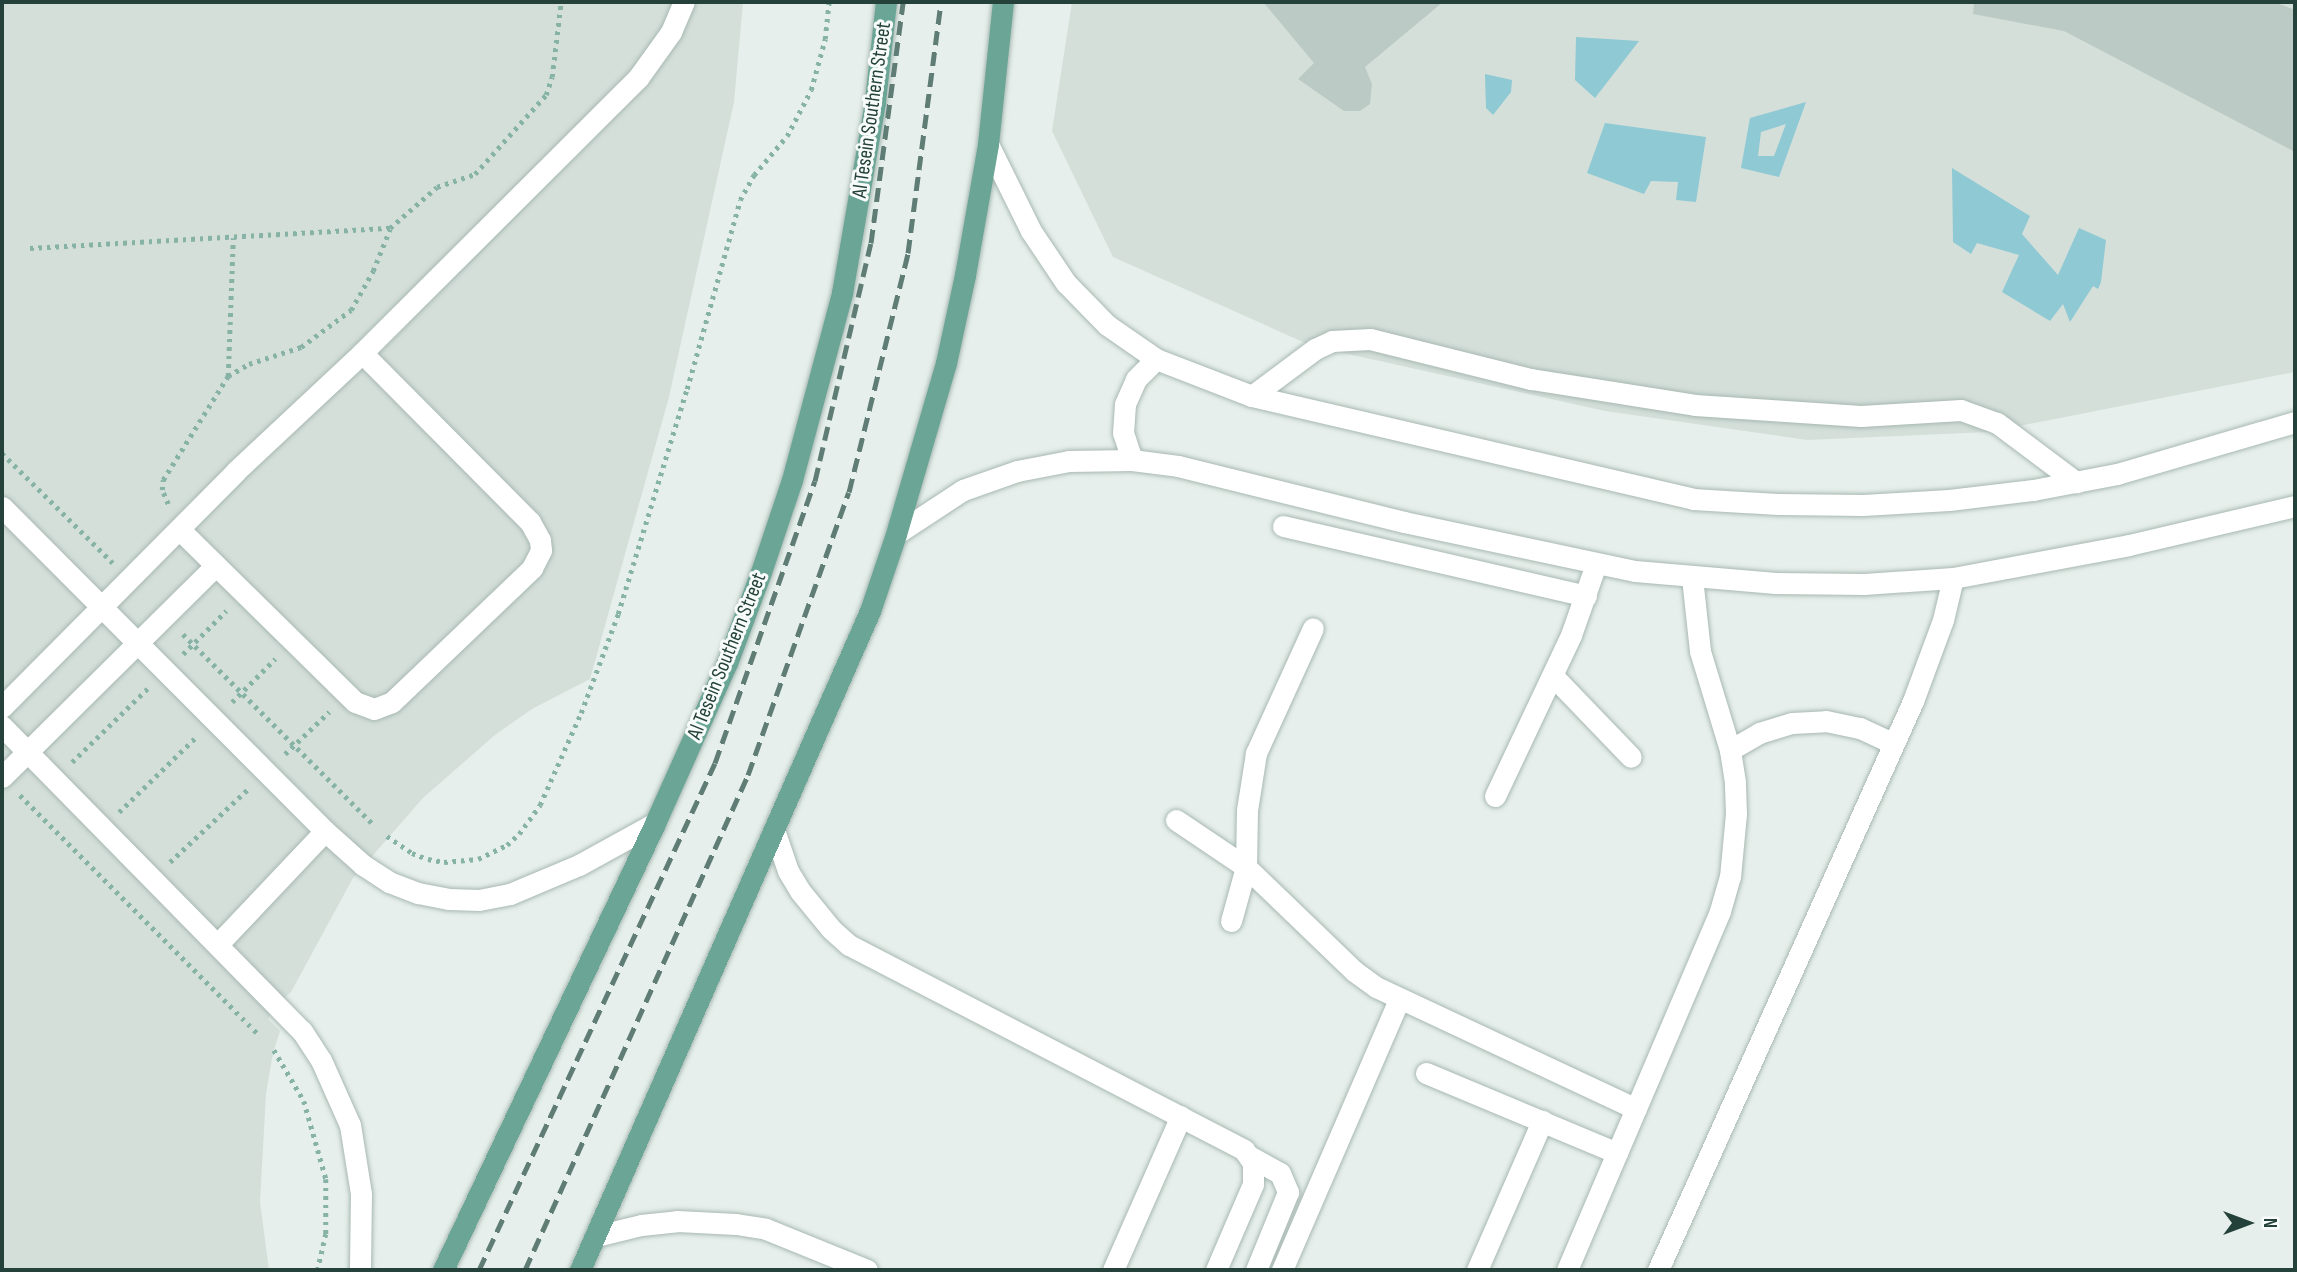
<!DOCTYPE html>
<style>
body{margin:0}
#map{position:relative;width:2297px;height:1272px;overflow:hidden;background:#e6efeb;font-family:"Sofia Sans Condensed",sans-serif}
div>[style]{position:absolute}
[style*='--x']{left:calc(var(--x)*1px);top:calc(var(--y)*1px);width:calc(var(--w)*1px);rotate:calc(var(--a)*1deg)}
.built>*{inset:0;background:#d4dfda}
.water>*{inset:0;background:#8ec9d4}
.building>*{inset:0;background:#bbcac4}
.path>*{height:4.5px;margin-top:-2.25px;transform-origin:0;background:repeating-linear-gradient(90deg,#86b3a5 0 3.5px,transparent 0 8.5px)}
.roads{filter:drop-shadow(0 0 2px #a8b8b2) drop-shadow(0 0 2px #a8b8b2)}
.minor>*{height:21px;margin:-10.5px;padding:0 10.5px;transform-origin:10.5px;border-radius:10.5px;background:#fff}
.major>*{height:21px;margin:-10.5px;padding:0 10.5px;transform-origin:10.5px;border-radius:10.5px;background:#6aa596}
.rail>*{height:5px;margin-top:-2.5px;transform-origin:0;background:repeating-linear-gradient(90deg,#5f7d75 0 14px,transparent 0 21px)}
span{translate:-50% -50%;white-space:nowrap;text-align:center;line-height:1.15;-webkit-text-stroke:6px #f7fbf9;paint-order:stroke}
.street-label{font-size:21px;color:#24423a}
.frame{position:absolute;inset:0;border:4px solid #24423a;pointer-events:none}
.north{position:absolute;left:2213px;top:1188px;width:70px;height:70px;-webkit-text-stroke:5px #f7fbf9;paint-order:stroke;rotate:90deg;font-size:19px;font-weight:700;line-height:28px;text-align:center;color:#24423a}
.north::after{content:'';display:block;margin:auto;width:24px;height:32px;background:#24423a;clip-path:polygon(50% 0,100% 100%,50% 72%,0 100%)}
</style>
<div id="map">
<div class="built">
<div style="clip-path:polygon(2px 2px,743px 2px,734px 102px,669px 397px,590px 679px,532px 709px,495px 735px,423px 798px,353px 878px,291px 992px,277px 1005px,268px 1019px,280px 1031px,273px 1053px,266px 1094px,260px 1202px,269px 1270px,2px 1270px)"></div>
<div style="clip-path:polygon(1072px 2px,2295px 2px,2295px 372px,1988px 432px,1807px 440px,1605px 411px,1312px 346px,1113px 257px,1052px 131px)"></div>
</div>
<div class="water">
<div style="clip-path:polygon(1576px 37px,1639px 41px,1595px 98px,1575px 80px)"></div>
<div style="clip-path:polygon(1485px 74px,1512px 80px,1511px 92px,1493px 115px,1486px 108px)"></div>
<div style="clip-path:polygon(evenodd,1806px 102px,1779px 177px,1741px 168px,1750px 118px,1806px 102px,1786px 124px,1774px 156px,1758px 156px,1761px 132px,1786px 124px)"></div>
<div style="clip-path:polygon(1605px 123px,1706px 137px,1696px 202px,1676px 200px,1678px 182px,1651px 181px,1644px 194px,1587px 173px)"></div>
<div style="clip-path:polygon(1952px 168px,2030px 216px,2022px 234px,2058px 275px,2079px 228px,2106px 240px,2101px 282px,2098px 289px,2093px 286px,2070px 322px,2063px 304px,2050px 321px,2002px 292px,2019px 255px,1977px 243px,1971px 254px,1953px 242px)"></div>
</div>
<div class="building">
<div style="clip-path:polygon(1263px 2px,1443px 2px,1365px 67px,1372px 84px,1370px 104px,1360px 111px,1344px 111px,1298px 79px,1314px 63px)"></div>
<div style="clip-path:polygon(1974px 2px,2274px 2px,2295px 10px,2295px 152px,2064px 31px,1973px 14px)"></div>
</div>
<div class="path">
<div style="--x:30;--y:248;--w:361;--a:-3.2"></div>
<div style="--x:390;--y:228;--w:62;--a:-41.1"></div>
<div style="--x:437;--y:187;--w:40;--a:-18.9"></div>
<div style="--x:475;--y:174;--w:106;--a:-48.1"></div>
<div style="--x:546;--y:95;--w:19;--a:-72"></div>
<div style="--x:552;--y:77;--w:76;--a:-83.2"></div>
<div style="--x:228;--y:376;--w:138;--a:-87.9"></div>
<div style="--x:2;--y:453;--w:156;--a:44.7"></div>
<div style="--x:168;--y:504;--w:15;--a:-113"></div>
<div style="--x:162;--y:490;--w:10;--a:-84"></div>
<div style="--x:163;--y:480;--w:123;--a:-58"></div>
<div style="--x:228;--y:376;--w:24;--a:-30"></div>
<div style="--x:249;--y:364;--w:55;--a:-18.1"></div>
<div style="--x:301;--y:347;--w:62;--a:-36.5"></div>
<div style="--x:351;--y:310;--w:45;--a:-60.6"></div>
<div style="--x:373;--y:271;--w:45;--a:-68"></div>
<div style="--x:183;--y:634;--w:267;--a:45"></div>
<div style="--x:183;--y:654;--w:61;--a:-45"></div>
<div style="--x:232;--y:702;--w:61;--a:-45"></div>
<div style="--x:285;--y:754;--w:61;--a:-43.7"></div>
<div style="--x:72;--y:762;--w:107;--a:-44.2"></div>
<div style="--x:20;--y:795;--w:340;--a:45.1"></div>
<div style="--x:119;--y:812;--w:106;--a:-44.2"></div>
<div style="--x:387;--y:836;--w:30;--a:34"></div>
<div style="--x:412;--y:853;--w:17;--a:21"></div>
<div style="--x:428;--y:859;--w:16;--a:11"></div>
<div style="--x:444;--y:862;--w:34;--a:-5"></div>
<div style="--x:478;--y:859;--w:32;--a:-26"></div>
<div style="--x:507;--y:845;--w:16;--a:-43"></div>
<div style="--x:519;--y:834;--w:36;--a:-54"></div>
<div style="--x:540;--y:805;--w:101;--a:-66"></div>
<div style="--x:581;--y:713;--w:106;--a:-69.5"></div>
<div style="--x:618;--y:614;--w:235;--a:-73"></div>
<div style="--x:687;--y:389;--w:196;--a:-74.3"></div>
<div style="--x:740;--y:200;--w:29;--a:-61"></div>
<div style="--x:754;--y:175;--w:51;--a:-49.8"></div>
<div style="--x:787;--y:136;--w:52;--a:-62.4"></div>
<div style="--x:811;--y:90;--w:53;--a:-74.6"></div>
<div style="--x:825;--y:39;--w:37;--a:-84"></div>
<div style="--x:170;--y:862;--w:107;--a:-43.1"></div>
<div style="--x:274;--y:1050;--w:59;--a:59.5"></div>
<div style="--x:304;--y:1101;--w:81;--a:74.2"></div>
<div style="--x:326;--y:1179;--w:55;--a:90"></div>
<div style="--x:326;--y:1234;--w:37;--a:103"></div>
</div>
<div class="roads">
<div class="minor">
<div style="--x:988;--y:144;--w:97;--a:63.7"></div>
<div style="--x:1031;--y:231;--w:63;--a:56.1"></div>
<div style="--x:1066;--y:283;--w:59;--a:45.7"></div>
<div style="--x:1107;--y:325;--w:60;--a:34.8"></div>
<div style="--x:1156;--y:359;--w:103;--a:21.1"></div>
<div style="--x:1252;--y:396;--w:453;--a:13.1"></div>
<div style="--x:1693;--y:499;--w:85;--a:3.4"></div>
<div style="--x:1778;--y:504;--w:85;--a:0.7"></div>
<div style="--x:1863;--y:505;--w:86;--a:-3.3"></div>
<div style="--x:1949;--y:500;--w:85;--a:-6.8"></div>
<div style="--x:2033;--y:490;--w:86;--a:-10.8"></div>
<div style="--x:2117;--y:474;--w:185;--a:-16.3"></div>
<div style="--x:1252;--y:396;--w:79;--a:-36.7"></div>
<div style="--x:1315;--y:349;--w:19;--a:-25"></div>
<div style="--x:1332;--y:341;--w:38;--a:-3"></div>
<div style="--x:1370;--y:339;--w:166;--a:14"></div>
<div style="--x:1531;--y:379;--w:166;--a:9"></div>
<div style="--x:1695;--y:405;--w:166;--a:3.8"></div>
<div style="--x:1861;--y:416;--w:100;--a:-3.4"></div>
<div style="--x:1961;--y:410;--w:38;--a:20"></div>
<div style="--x:1997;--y:423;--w:99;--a:36.8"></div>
<div style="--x:1132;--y:460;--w:28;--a:-108"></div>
<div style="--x:1123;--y:433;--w:29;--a:-86"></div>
<div style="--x:1125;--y:404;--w:27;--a:-66"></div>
<div style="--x:1136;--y:379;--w:28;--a:-45"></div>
<div style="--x:2;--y:507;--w:457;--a:45.1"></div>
<div style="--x:325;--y:831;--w:51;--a:41.8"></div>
<div style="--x:363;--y:865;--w:31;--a:33"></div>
<div style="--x:389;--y:882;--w:31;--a:21"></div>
<div style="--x:418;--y:893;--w:32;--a:11"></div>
<div style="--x:449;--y:899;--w:30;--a:2"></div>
<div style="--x:479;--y:900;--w:32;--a:-11"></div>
<div style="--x:510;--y:894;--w:75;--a:-22.8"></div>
<div style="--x:579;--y:865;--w:87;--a:-28.9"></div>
<div style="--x:1283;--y:526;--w:311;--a:13"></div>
<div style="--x:180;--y:530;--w:245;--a:44.5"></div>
<div style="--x:355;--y:702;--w:20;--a:20"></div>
<div style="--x:374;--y:709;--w:19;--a:-21"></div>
<div style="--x:392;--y:702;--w:194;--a:-43.7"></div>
<div style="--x:532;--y:568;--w:20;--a:-63"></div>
<div style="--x:541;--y:550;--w:10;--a:-96"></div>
<div style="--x:540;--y:540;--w:21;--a:-119"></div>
<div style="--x:530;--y:522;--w:238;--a:-134.8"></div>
<div style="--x:896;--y:534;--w:80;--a:-33.3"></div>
<div style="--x:963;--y:490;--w:57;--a:-19.4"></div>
<div style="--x:1017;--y:471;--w:53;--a:-10.9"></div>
<div style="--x:1069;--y:461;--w:63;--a:-0.9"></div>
<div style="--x:1132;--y:460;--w:46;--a:7.4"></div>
<div style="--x:1178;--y:466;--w:233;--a:13.9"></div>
<div style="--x:1404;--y:522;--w:236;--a:12"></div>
<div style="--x:1635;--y:571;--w:141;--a:4.9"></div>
<div style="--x:1775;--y:583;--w:89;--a:0.6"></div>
<div style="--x:1864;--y:584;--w:89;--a:-3.9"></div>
<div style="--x:1953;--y:578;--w:179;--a:-10.6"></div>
<div style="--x:2129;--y:545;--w:171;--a:-13.2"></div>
<div style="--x:1553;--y:676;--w:112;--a:46.1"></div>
<div style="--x:2;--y:707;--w:332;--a:-45.2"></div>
<div style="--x:236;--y:471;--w:173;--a:-43.1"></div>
<div style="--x:362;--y:353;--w:390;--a:-44.9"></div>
<div style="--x:638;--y:78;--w:57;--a:-54.3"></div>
<div style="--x:671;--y:32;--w:33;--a:-67"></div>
<div style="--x:2;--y:726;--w:428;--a:45.5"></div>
<div style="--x:302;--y:1031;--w:35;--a:57"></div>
<div style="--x:321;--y:1060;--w:71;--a:66"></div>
<div style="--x:350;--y:1125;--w:70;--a:80.9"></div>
<div style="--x:361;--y:1194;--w:76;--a:90.8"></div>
<div style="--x:1730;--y:750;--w:34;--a:-30"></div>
<div style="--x:1759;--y:733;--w:34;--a:-17"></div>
<div style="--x:1792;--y:723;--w:34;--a:-3"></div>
<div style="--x:1826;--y:721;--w:35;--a:12"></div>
<div style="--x:1860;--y:728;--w:35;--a:25"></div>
<div style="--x:2;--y:777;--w:301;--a:-44.7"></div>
<div style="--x:1495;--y:796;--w:178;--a:-64.7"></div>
<div style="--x:1571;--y:635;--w:75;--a:-70.6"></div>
<div style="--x:1176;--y:820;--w:84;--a:33.9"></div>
<div style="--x:1246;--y:867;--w:150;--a:43.9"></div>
<div style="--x:1354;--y:971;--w:27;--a:36"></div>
<div style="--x:1376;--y:987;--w:287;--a:25.1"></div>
<div style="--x:774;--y:830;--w:43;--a:71.1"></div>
<div style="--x:788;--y:871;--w:23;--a:59"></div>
<div style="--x:800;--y:891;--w:49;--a:50.8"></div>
<div style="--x:831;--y:929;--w:24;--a:42"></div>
<div style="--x:849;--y:945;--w:445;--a:27.4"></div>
<div style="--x:1244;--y:1150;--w:16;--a:55"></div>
<div style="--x:1253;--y:1163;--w:21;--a:90"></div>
<div style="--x:1253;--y:1184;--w:94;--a:113.3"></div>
<div style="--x:1231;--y:921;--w:56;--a:-74.5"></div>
<div style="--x:1246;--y:867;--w:57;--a:-89"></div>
<div style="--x:1247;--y:810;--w:58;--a:-81"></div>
<div style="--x:1256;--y:753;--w:137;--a:-65.5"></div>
<div style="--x:219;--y:943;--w:154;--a:-46.6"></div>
<div style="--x:1426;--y:1073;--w:207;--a:22.7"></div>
<div style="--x:1249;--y:1156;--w:35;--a:29"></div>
<div style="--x:1280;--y:1173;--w:21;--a:67"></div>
<div style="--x:1288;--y:1192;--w:84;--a:112.3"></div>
<div style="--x:596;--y:1236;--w:46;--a:-13.7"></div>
<div style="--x:641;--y:1225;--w:36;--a:-6"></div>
<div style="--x:677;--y:1221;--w:59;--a:2.9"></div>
<div style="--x:736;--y:1224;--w:30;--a:9"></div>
<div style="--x:766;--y:1229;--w:109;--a:22.1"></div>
<div style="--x:1113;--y:1270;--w:168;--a:-66.2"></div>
<div style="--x:1282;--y:1270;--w:294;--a:-66.6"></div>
<div style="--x:1477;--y:1270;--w:163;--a:-66.4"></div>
<div style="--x:1567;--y:1270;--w:390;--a:-66.9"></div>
<div style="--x:1720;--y:911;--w:35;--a:-74"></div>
<div style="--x:1730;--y:877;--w:63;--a:-84.6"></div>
<div style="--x:1736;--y:814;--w:32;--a:-92"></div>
<div style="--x:1735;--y:782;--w:32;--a:-99"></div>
<div style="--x:1730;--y:750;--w:103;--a:-106.9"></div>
<div style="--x:1700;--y:651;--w:74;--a:-96.2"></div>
<div style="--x:1658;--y:1270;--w:624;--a:-65.86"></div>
<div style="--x:1913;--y:701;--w:86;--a:-69.7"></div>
<div style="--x:1943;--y:620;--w:43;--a:-76.6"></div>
</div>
<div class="major">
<div style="--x:443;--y:1270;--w:495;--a:-64.6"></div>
<div style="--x:655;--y:823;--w:175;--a:-65.8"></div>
<div style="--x:727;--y:663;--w:97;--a:-69.5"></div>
<div style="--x:761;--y:572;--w:97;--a:-71.4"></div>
<div style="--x:792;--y:480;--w:194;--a:-75"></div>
<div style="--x:842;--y:293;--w:195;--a:-80.2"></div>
<div style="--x:875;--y:101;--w:100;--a:-83.7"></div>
<div style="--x:580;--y:1270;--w:720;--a:-66.25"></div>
<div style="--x:870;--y:611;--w:81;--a:-71.3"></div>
<div style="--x:896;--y:534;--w:178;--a:-73.7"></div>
<div style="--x:946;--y:363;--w:90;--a:-77.8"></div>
<div style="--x:965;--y:275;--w:133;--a:-80"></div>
<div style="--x:988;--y:144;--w:143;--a:-84"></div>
</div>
</div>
<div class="rail">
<div style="--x:479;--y:1270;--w:559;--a:-65.04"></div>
<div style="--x:715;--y:763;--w:299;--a:-70.5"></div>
<div style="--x:815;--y:481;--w:244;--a:-76.8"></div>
<div style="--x:871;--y:243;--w:243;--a:-82.4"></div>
<div style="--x:525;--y:1270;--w:543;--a:-65.75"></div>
<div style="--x:748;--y:775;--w:300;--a:-70.4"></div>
<div style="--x:849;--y:492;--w:246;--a:-76.1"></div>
<div style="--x:908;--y:253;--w:253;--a:-82.5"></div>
</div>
<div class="street-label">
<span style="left:872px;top:110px;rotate:-82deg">Al Tesein Southern Street</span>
<span style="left:727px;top:656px;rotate:-68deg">Al Tesein Southern Street</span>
</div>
<div class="frame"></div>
<div class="north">N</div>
</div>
